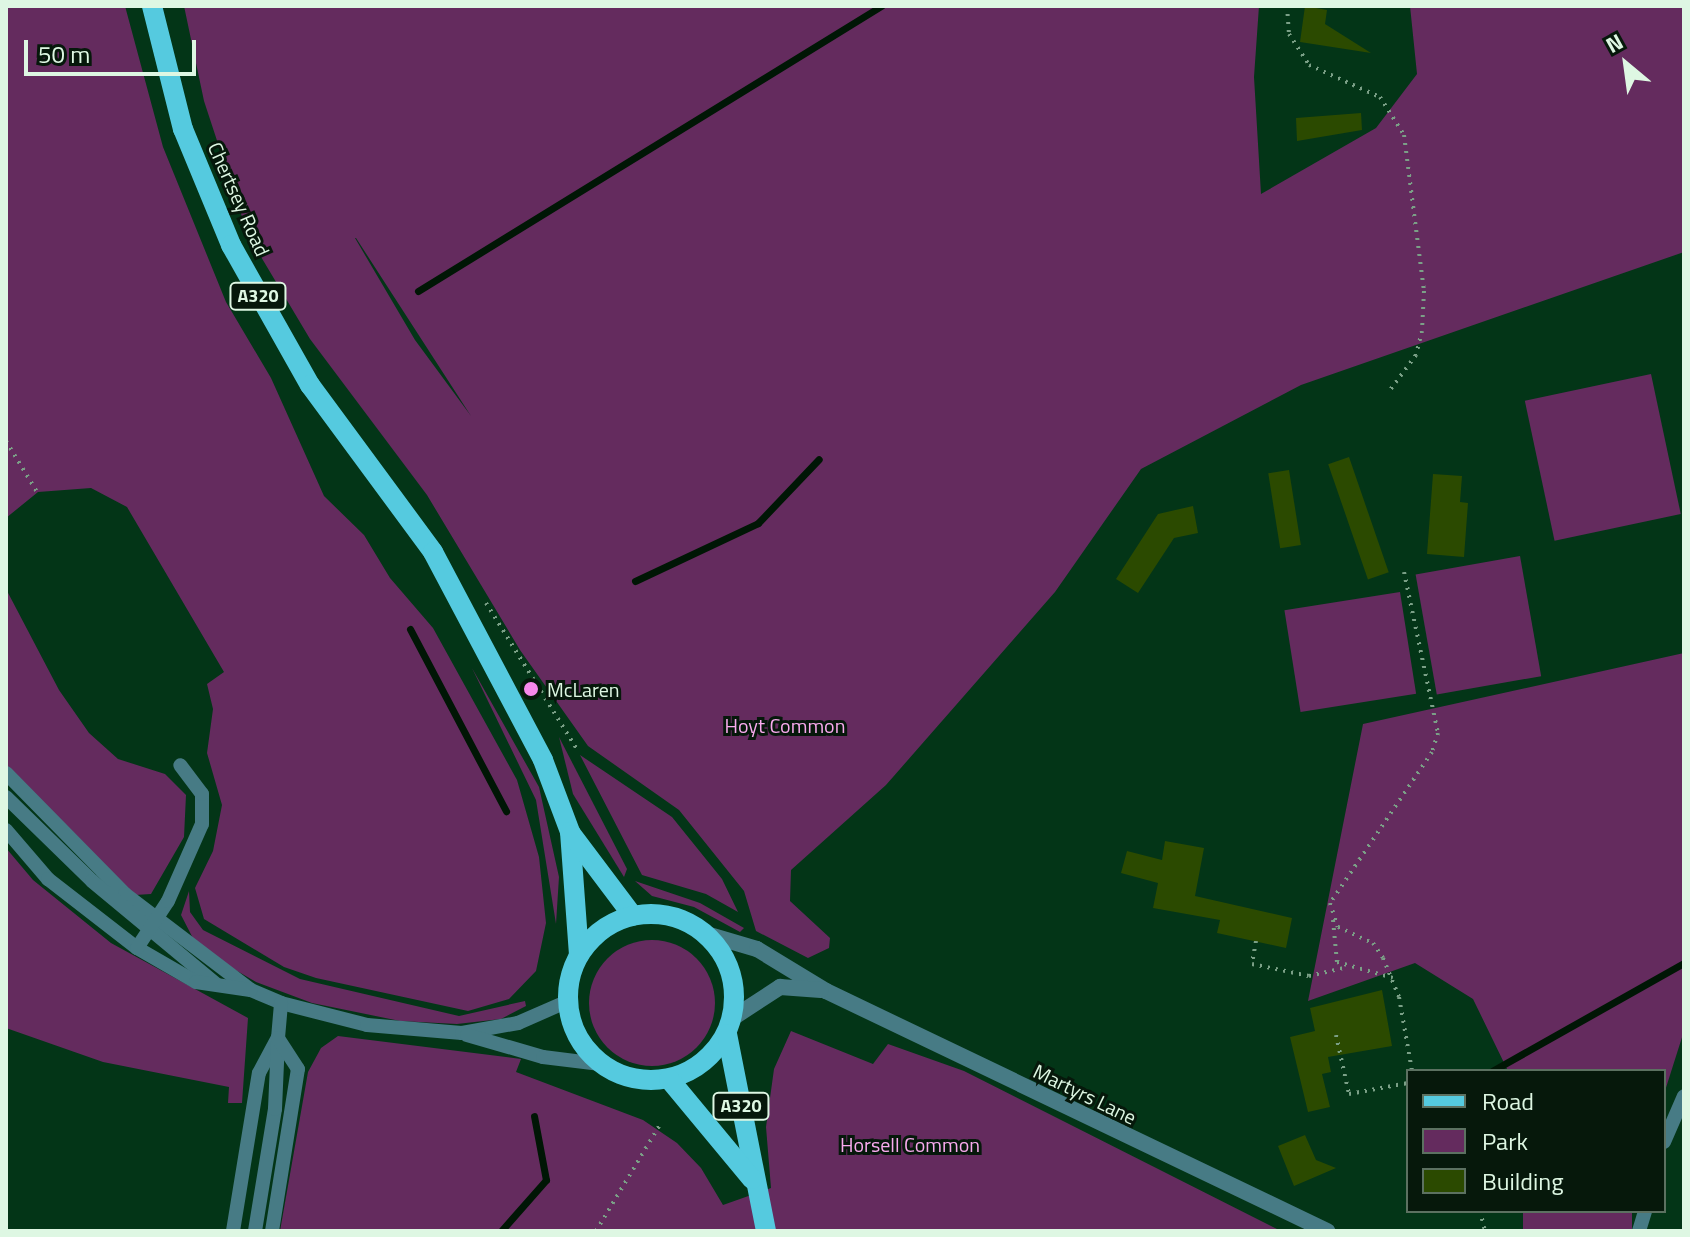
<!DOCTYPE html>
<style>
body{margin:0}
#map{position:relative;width:1690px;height:1237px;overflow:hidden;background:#033517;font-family:"Titillium Web",sans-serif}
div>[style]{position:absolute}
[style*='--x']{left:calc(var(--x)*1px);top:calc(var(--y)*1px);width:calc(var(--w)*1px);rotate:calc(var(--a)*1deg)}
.green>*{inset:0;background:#642b5e;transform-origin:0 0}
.round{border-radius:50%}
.stream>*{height:7px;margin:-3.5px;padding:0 3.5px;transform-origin:3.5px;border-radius:3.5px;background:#001605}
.building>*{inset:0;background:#2b4a00;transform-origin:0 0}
.path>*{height:4px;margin-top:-2px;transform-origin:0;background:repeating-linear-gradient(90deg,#7ba087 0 2px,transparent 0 8px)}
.service>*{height:14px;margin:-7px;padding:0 7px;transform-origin:7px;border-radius:7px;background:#477b85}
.minor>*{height:16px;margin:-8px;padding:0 8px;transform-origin:8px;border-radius:8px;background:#477b85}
.primary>*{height:20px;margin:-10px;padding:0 10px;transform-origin:10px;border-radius:10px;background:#55cadf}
.primary>.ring{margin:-10px;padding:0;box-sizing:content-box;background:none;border:20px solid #55cadf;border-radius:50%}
.dots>*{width:22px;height:22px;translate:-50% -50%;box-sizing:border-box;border:4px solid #06180b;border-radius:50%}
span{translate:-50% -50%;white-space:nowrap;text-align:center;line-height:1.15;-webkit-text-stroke:6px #06180b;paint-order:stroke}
.shield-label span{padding:2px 6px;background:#06180b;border:2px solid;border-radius:6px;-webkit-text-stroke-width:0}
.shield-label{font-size:18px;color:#def7e3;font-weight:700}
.street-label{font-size:20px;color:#def7e3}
.poi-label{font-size:20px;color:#def7e3}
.left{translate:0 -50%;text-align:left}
.park-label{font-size:20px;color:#f9aaee}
.frame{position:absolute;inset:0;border:8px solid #def7e3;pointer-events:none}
.legend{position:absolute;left:1406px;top:1069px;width:260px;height:144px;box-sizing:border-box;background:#06180b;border:2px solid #5c7161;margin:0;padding:10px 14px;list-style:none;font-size:24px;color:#def7e3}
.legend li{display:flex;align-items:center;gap:16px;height:40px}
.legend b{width:40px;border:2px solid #5c7161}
.north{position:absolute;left:1586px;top:24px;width:80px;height:80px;-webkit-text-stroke:6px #06180b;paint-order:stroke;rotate:331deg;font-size:22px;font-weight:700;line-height:32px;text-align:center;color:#def7e3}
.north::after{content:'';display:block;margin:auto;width:28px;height:36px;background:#def7e3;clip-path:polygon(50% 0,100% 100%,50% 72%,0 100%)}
.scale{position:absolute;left:24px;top:40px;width:172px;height:36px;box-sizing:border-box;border:4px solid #def7e3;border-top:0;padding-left:10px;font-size:24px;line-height:28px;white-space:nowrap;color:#def7e3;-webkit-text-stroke:6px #06180b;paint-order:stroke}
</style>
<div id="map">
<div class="green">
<div style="clip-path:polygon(6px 6px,125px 6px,163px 147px,226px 302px,271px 378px,324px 496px,364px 535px,390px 578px,433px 628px,517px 780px,539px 857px,546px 923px,536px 971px,509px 999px,468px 1011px,316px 978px,284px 967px,204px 919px,195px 888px,213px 851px,222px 805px,207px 753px,213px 709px,207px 684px,224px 672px,127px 507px,91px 488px,38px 492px,6px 518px)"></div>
<div style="clip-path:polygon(evenodd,184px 6px,1259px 6px,1254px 77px,1261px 194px,1376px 128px,1417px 74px,1410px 6px,1684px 6px,1684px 252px,1301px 385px,1141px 469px,1055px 592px,886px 785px,791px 870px,790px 901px,830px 938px,829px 948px,808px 958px,756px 931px,744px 891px,679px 810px,588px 746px,520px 650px,427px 495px,310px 339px,248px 235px,204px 101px,184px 6px,355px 238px,356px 238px,471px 416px,415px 340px,355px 238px)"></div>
<div style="left:1651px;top:374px;width:143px;height:129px;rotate:78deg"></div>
<div style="left:1520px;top:556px;width:122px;height:106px;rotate:80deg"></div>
<div style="clip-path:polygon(6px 589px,59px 690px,89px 733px,118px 759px,165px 774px,186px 795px,184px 837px,151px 894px,135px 895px,6px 768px)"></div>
<div style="left:1400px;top:592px;width:103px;height:117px;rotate:81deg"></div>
<div style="clip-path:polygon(1684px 653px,1684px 1031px,1664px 1094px,1664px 1071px,1508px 1071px,1473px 999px,1415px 963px,1308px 1001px,1363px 724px)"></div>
<div style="clip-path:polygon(472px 668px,539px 787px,559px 877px,556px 924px,536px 800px)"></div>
<div style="clip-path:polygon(559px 737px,627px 869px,624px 877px,573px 794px)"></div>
<div style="clip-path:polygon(580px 755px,672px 817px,722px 879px,738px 912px,706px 894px,642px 875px)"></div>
<div style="clip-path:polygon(6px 848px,33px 880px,111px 943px,248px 1018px,242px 1103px,228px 1103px,229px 1087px,103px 1062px,6px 1028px)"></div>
<div style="clip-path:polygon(635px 881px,700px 903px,744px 928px,740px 932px,694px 907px,652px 896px)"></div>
<div style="clip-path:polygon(189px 891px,190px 912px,203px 930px,300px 979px,459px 1016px,525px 1001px,526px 1006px,501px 1019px,457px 1024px,400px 1021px,312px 1003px,256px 982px,198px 948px,181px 915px)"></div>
<div class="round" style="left:589px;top:940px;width:126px;height:126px"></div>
<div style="clip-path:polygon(791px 1031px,873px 1064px,888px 1044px,964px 1071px,1281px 1231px,280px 1231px,308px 1072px,321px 1048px,338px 1036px,521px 1059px,516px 1072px,643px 1120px,677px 1143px,701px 1168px,723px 1205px,771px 1188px,766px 1127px,774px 1069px)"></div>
<div style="left:1523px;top:1211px;width:109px;height:20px"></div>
</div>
<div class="stream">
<div style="--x:418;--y:291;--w:544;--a:-31.61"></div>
<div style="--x:635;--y:581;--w:136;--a:-25.2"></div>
<div style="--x:758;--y:523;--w:88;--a:-46.4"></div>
<div style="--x:410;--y:629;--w:206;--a:62.2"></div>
<div style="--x:1492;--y:1071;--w:220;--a:-29.4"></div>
<div style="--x:501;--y:1231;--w:68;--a:-48.6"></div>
<div style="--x:546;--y:1180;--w:65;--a:-100.6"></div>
</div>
<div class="building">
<div style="clip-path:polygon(1305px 6px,1327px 10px,1325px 24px,1371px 53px,1300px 42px)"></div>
<div style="clip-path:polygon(1361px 113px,1362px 130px,1297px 141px,1296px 118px)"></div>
<div style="left:1349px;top:457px;width:122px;height:22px;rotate:71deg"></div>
<div style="left:1289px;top:470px;width:76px;height:21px;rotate:81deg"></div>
<div style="clip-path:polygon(1433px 474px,1462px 476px,1460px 502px,1468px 503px,1464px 557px,1427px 554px)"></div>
<div style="clip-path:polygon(1193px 506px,1198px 533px,1174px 538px,1138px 593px,1116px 579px,1158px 514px)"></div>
<div style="clip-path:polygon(1165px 841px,1204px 848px,1195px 896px,1292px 918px,1286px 948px,1217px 933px,1220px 920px,1153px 908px,1158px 883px,1121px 873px,1127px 851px,1162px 860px)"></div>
<div style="clip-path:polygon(1382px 990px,1392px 1046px,1328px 1057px,1331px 1072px,1322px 1074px,1330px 1107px,1308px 1112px,1290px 1037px,1315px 1031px,1310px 1008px)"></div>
<div style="clip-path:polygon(1305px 1135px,1316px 1160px,1336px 1168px,1294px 1186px,1278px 1146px)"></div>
</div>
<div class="path">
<div style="--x:1287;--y:6;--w:28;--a:86"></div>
<div style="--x:1289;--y:34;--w:37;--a:57"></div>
<div style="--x:1309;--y:65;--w:78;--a:24.3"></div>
<div style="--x:1380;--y:97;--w:45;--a:57.7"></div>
<div style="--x:1404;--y:135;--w:157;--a:82.7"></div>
<div style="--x:1424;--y:291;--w:40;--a:92.9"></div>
<div style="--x:1422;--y:331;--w:25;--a:104"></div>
<div style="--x:1416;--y:355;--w:44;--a:126.6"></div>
<div style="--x:6;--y:441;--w:60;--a:58.7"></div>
<div style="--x:1404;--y:572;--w:165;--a:78.1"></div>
<div style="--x:1438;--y:733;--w:20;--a:108"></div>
<div style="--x:1432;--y:752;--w:182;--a:124"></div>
<div style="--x:1330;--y:903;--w:25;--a:72"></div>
<div style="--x:1338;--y:927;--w:38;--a:25"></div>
<div style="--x:1373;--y:943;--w:18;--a:56"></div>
<div style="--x:1383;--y:958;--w:42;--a:67.7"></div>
<div style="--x:1399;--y:997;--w:75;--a:80"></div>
<div style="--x:486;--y:603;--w:172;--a:58.1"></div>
<div style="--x:1333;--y:920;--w:42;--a:84.6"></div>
<div style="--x:1337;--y:962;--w:58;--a:15.9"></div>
<div style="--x:1256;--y:941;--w:23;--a:100"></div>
<div style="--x:1252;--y:964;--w:58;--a:11.9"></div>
<div style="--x:1309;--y:976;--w:35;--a:-13"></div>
<div style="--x:1336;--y:1035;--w:60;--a:77.6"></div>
<div style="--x:1349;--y:1094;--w:60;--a:-10.6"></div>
<div style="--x:1480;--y:1211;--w:21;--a:76"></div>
<div style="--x:596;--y:1231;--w:126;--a:-59"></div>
</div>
<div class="service">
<div style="--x:6;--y:773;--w:170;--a:45.5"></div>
<div style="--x:125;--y:894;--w:158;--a:37.3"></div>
<div style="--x:251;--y:990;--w:33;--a:23"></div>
<div style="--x:281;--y:1003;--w:89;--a:14.3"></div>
<div style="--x:367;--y:1025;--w:95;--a:4.8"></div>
<div style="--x:462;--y:1033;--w:57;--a:-10.1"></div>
<div style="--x:518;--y:1023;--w:52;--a:-23.6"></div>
<div style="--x:6;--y:797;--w:120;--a:44.3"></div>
<div style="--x:92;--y:881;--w:161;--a:39.7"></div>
<div style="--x:6;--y:830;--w:65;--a:49.4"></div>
<div style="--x:48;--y:879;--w:113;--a:37.8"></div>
<div style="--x:137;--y:948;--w:68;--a:30"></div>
<div style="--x:196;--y:982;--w:55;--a:8.4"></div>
<div style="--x:137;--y:948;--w:56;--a:-56.6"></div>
<div style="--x:168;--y:901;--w:84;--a:-66.2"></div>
<div style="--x:202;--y:824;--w:30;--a:-90"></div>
<div style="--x:202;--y:794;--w:36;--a:-127"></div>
<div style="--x:467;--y:1035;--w:79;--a:16.1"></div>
<div style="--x:543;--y:1057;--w:56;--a:7.1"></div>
<div style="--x:1664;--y:1142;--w:50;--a:-66.5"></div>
<div style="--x:233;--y:1231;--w:160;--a:-80.7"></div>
<div style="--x:259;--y:1073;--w:40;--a:-62"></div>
<div style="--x:278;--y:1038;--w:35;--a:-85"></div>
<div style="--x:255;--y:1231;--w:124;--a:-80.7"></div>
<div style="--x:275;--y:1109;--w:70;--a:-87.5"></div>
<div style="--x:272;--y:1231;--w:164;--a:-80.9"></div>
<div style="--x:298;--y:1069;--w:37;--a:-123"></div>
<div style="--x:1639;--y:1231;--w:21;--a:-73"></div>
</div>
<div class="minor">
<div style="--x:706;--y:934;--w:53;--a:16.4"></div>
<div style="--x:757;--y:949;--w:81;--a:31.3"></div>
<div style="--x:826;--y:991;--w:556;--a:25.6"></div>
<div style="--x:731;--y:1019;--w:59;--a:-33.1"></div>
<div style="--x:780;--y:987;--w:41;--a:4.2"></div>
</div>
<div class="primary">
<div style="--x:152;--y:6;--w:127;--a:75.9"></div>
<div style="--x:183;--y:129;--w:126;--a:67.5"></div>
<div style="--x:231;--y:245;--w:161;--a:60.6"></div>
<div style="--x:310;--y:385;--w:207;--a:53.6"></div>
<div style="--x:433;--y:552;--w:235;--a:62.1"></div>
<div style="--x:543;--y:760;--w:77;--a:69.4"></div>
<div style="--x:570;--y:832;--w:123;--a:85.8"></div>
<div style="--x:572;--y:835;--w:101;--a:53"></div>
<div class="ring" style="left:568px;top:914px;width:146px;height:146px"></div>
<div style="--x:727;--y:1034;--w:201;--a:78.8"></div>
<div style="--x:669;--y:1079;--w:130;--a:50.3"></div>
</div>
<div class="dots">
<div style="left:531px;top:689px;background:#f788eb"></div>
</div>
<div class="shield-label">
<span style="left:258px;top:296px">A320</span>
<span style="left:741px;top:1106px">A320</span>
</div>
<div class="street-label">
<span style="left:239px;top:199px;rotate:66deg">Chertsey Road</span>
<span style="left:1085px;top:1094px;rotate:26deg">Martyrs Lane</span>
</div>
<div class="poi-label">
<span class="left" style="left:547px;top:689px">McLaren</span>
</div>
<div class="park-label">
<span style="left:785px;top:725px">Hoyt Common</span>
<span style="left:910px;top:1144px">Horsell Common</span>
</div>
<div class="frame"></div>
<ul class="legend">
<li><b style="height:10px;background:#55cadf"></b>Road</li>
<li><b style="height:22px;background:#642b5e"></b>Park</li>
<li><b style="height:22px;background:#2b4a00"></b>Building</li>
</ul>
<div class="north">N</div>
<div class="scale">50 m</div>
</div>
